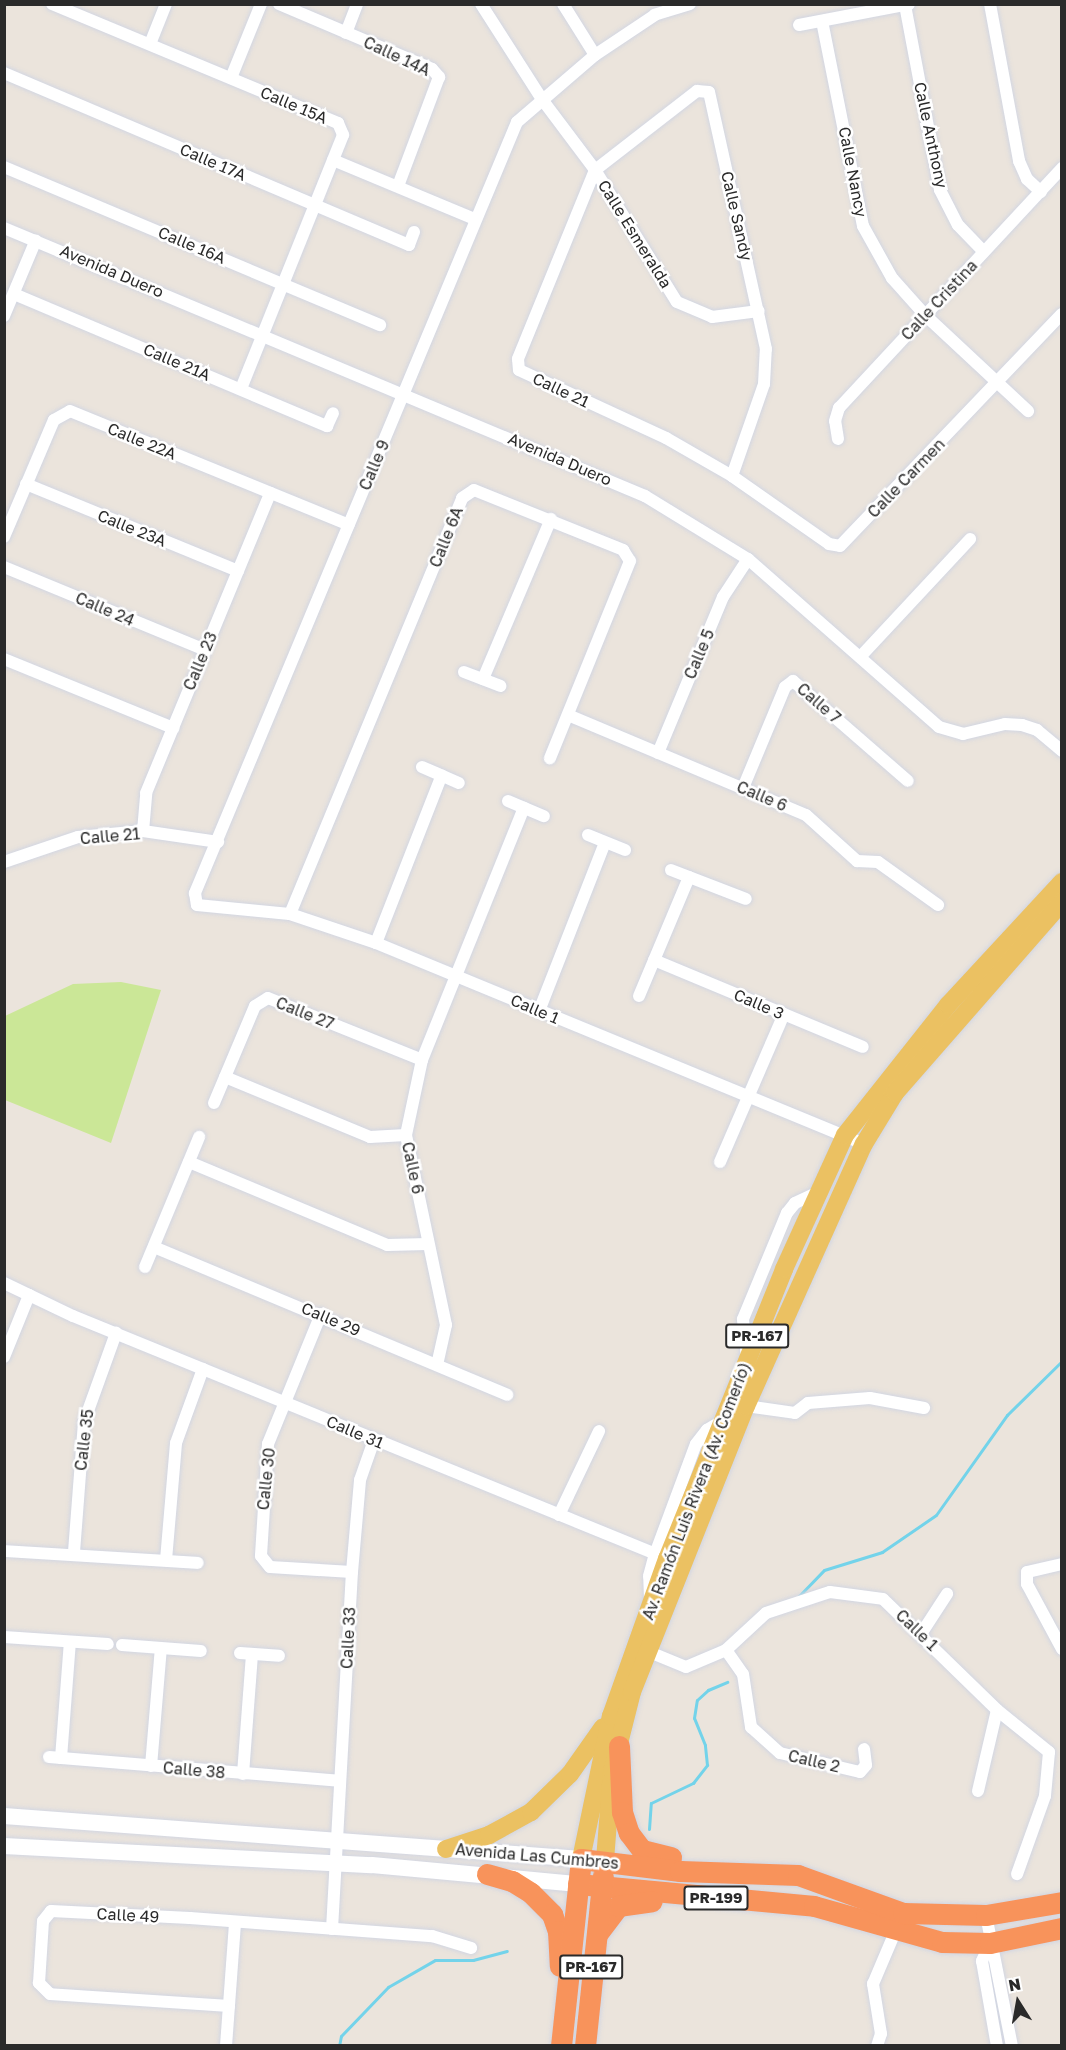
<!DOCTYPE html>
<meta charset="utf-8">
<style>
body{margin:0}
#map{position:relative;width:1066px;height:2050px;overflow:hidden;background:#ebe4dc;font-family:"Golos Text",sans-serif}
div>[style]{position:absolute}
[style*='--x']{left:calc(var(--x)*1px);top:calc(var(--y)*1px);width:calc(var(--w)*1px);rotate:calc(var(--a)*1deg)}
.pitch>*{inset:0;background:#cbe797}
.stream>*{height:3px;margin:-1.5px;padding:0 1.5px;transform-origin:1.5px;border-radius:1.5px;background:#73d3ea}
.roads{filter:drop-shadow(0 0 2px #d2d6e2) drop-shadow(0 0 2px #d2d6e2)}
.street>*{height:12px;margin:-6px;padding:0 6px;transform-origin:6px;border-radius:6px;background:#fff}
.secondary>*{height:16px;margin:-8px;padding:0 8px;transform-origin:8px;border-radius:8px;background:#fff}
.primary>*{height:18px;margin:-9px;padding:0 9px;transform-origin:9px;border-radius:9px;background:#ebc162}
.highway>*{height:21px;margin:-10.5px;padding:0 10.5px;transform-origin:10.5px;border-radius:10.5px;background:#f8935b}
span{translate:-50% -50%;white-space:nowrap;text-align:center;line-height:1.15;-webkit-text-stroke:5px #fff;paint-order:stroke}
.shield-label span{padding:2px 4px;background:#fff;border:2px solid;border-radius:4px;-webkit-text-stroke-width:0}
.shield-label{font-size:15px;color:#2a2a2a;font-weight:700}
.street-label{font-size:16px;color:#2a2a2a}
.frame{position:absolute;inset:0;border:6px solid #2a2a2a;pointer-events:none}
.north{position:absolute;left:988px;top:1972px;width:60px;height:60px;-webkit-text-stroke:4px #fff;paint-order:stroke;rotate:349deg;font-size:16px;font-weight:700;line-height:24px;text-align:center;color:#2a2a2a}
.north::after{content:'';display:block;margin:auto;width:21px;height:27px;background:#2a2a2a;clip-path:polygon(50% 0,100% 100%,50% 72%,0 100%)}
</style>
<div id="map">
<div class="pitch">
<div style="clip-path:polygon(121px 982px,161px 990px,111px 1143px,5px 1100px,5px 1016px,73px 984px)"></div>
</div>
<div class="stream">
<div style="--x:798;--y:1597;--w:37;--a:-46"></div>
<div style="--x:824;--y:1570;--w:61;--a:-17.2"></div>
<div style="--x:882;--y:1552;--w:65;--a:-34.4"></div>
<div style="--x:936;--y:1515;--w:123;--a:-54.6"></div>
<div style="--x:1007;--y:1415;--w:77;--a:-44.5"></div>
<div style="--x:649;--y:1829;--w:26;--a:-86"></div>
<div style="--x:651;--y:1803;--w:47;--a:-25.5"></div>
<div style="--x:693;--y:1783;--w:23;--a:-52"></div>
<div style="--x:707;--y:1765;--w:20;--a:-96"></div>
<div style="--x:705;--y:1745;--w:29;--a:-112"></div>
<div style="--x:694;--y:1718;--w:18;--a:-81"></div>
<div style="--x:697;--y:1700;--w:15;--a:-42"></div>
<div style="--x:708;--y:1690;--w:21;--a:-23"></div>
<div style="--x:339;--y:2046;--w:10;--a:-79"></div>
<div style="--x:341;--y:2036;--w:68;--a:-46.2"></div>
<div style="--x:388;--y:1987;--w:54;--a:-29.9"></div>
<div style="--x:435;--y:1960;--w:38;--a:0"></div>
<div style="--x:473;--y:1960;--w:35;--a:-15"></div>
</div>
<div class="roads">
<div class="street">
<div style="--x:52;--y:4;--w:310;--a:22.6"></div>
<div style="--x:338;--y:123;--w:13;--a:67"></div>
<div style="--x:343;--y:135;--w:274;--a:111.9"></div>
<div style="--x:279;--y:4;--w:166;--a:23"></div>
<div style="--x:432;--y:69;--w:11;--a:49"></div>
<div style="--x:439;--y:77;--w:116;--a:110.6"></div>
<div style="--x:481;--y:4;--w:112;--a:57.4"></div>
<div style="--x:541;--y:98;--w:90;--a:53.1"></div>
<div style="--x:595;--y:170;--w:155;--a:58.2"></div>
<div style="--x:677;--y:302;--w:38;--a:23"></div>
<div style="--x:712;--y:317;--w:47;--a:-7.3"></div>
<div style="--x:563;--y:4;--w:60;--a:57.9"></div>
<div style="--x:690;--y:4;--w:37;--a:163"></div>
<div style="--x:655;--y:15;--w:72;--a:146.3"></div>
<div style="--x:595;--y:55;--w:103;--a:139.3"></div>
<div style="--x:517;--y:122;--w:836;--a:112.67"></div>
<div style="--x:195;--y:893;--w:12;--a:81"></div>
<div style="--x:197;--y:905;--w:93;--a:5.5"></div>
<div style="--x:290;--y:914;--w:91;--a:18.6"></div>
<div style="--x:376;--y:943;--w:528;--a:22.39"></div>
<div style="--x:990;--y:4;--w:160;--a:79.5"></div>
<div style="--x:1019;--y:161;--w:20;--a:66"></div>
<div style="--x:1027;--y:179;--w:19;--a:43"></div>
<div style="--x:905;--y:5;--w:188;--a:79.3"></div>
<div style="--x:940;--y:190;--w:39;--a:63"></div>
<div style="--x:958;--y:225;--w:37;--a:46"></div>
<div style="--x:822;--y:21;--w:209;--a:78.7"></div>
<div style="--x:863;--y:226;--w:60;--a:60.9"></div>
<div style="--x:892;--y:278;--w:50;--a:48.3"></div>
<div style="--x:925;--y:315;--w:141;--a:43"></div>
<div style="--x:799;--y:25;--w:112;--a:-10.8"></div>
<div style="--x:346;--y:33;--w:31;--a:-69"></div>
<div style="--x:150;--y:44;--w:43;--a:-68.2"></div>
<div style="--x:4;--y:73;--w:440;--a:23"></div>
<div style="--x:409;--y:245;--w:14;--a:-69"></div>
<div style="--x:231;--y:78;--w:80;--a:-67.9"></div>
<div style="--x:333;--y:160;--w:154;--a:22.6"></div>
<div style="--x:4;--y:167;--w:408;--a:22.8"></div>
<div style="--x:4;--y:228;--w:695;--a:22.69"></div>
<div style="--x:645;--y:496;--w:121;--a:31.5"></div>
<div style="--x:748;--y:559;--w:254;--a:41.3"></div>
<div style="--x:939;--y:727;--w:25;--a:16"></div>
<div style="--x:963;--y:734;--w:43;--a:-13.4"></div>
<div style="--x:1005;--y:724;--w:17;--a:3"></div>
<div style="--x:1022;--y:725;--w:16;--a:18"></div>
<div style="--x:1037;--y:730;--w:33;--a:40"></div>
<div style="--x:14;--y:294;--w:340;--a:22.9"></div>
<div style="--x:327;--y:426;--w:14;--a:-65"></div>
<div style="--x:4;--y:316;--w:82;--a:-67.2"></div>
<div style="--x:838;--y:439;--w:18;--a:-99"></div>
<div style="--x:835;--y:421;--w:14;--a:-73"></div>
<div style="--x:839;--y:408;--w:328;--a:-47.1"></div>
<div style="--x:732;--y:476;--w:97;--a:-70.8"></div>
<div style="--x:764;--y:384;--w:35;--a:-87"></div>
<div style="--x:766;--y:349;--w:263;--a:-102.5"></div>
<div style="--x:709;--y:92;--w:12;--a:-175"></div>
<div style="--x:697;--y:91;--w:129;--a:142.2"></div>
<div style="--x:595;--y:170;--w:204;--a:112.2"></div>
<div style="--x:518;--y:359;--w:11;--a:85"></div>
<div style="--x:519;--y:370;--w:162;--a:24.8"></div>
<div style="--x:666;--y:438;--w:76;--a:29.9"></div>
<div style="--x:732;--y:476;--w:118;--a:35"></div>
<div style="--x:829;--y:544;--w:11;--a:10"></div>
<div style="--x:840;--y:546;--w:321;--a:-46.3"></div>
<div style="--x:26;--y:484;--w:229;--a:22.3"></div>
<div style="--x:4;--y:537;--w:127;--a:-66.9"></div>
<div style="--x:54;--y:420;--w:18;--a:-29"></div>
<div style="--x:70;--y:411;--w:301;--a:22.2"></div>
<div style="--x:4;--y:567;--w:217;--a:22.4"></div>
<div style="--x:861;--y:656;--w:160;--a:-47"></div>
<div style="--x:4;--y:659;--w:183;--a:22.2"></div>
<div style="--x:464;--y:672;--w:39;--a:21"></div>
<div style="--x:483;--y:679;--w:174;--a:-67"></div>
<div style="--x:568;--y:715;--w:258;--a:22.8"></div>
<div style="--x:806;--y:815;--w:69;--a:42"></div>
<div style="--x:857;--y:861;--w:21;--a:3"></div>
<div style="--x:878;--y:862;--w:74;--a:35.6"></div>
<div style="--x:658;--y:753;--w:169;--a:-67.4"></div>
<div style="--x:723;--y:597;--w:45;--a:-56.7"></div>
<div style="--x:422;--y:767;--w:40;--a:23.4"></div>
<div style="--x:743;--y:788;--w:109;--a:-67.4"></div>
<div style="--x:785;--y:687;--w:10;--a:-37"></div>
<div style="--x:793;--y:681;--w:152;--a:41"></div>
<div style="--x:508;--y:801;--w:39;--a:23"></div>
<div style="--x:143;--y:831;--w:38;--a:-85"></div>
<div style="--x:146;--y:793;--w:325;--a:-67.5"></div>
<div style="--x:588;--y:835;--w:40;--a:22"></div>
<div style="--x:4;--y:862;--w:78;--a:-18.7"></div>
<div style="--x:78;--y:837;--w:65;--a:-5.3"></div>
<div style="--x:143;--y:831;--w:76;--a:8.3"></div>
<div style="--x:671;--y:870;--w:80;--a:21.1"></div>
<div style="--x:290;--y:914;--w:450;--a:-67.5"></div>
<div style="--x:462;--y:498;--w:14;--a:-34"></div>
<div style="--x:474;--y:490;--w:161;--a:21.9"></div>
<div style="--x:623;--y:550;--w:13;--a:58"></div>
<div style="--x:630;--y:561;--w:213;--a:112.1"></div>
<div style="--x:376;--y:943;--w:180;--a:-68.6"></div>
<div style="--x:654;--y:960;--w:226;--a:22.6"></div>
<div style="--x:639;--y:996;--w:129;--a:-67.2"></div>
<div style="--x:539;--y:1011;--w:180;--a:-68.6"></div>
<div style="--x:225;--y:1077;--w:157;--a:22.5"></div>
<div style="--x:370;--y:1137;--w:36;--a:-3"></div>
<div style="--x:214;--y:1103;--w:105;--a:-67.1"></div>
<div style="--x:255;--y:1006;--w:15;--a:-32"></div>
<div style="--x:268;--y:998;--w:166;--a:21.9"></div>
<div style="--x:189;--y:1162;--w:215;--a:22.7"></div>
<div style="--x:387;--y:1245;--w:41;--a:-1.4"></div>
<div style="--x:720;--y:1162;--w:161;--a:-66.6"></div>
<div style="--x:154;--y:1247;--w:383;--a:22.7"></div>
<div style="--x:145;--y:1267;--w:141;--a:-67.4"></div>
<div style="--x:4;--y:1283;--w:76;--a:25.6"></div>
<div style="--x:73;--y:1316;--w:648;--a:22.21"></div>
<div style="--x:321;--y:1314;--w:140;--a:112.2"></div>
<div style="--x:268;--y:1444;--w:112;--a:93.6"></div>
<div style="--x:261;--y:1556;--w:14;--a:51"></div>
<div style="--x:270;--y:1567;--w:82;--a:3.5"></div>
<div style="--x:4;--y:1357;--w:67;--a:-68"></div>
<div style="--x:747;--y:1358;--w:39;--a:-96"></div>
<div style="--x:743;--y:1319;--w:115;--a:-67.5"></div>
<div style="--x:787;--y:1213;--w:13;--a:-51"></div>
<div style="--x:795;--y:1203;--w:26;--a:-25"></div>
<div style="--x:437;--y:1365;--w:41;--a:-77.3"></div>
<div style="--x:446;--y:1325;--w:194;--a:-101.9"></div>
<div style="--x:406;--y:1135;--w:77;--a:-78"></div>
<div style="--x:422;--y:1060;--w:272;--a:-68"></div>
<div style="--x:746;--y:1406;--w:49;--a:8.1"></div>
<div style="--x:795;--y:1413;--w:16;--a:-38"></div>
<div style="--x:808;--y:1403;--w:62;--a:-4.6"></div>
<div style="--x:870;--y:1398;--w:55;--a:10.5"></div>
<div style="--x:559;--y:1515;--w:93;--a:-64.5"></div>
<div style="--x:4;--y:1551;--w:194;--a:3.5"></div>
<div style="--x:74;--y:1552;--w:130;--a:-85.6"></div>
<div style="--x:84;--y:1422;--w:95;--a:-70.2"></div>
<div style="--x:166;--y:1560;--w:117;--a:-85.1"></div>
<div style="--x:176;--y:1443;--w:79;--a:-70"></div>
<div style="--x:1062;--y:1564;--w:36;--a:167"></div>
<div style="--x:1027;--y:1572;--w:12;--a:90"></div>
<div style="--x:1027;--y:1584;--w:74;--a:61.7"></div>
<div style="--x:650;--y:1599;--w:23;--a:-92"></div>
<div style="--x:649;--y:1576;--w:23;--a:-75"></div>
<div style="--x:655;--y:1554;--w:117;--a:-69.6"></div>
<div style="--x:696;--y:1444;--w:18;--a:-52"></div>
<div style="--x:707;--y:1430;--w:17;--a:-31"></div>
<div style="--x:921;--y:1634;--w:48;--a:-57"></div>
<div style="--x:4;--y:1637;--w:104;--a:3.9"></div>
<div style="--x:122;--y:1645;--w:79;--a:4.3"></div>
<div style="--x:726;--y:1650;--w:29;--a:55"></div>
<div style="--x:743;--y:1674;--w:54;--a:81.4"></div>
<div style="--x:751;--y:1727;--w:39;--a:42"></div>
<div style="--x:780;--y:1753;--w:82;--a:13.4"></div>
<div style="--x:860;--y:1772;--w:9;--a:-49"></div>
<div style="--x:866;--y:1765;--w:16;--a:-97"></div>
<div style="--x:647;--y:1651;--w:42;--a:22.3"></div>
<div style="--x:686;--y:1667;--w:43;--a:-23"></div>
<div style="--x:726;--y:1650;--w:54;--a:-42.8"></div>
<div style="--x:766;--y:1613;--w:67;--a:-18.2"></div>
<div style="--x:830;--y:1592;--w:53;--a:7.5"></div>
<div style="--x:883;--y:1599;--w:159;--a:44.2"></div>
<div style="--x:997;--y:1710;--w:67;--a:38.9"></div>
<div style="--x:1049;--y:1752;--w:44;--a:95.2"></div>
<div style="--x:1045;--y:1796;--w:83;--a:109.7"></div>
<div style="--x:240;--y:1653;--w:39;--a:4"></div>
<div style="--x:49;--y:1757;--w:291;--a:4.7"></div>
<div style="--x:61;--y:1758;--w:116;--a:-85.6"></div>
<div style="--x:151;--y:1766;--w:118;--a:-85.2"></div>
<div style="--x:243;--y:1774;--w:120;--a:-85.7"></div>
<div style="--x:978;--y:1791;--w:83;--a:-76.8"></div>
<div style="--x:986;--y:1915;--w:134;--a:78.8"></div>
<div style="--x:332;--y:1929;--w:358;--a:-86.8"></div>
<div style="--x:352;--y:1572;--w:92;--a:-85"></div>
<div style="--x:360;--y:1480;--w:42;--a:-70.7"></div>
<div style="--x:990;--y:1943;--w:20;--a:114"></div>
<div style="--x:982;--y:1961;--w:86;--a:80"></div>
<div style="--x:229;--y:2006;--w:179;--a:-176.2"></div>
<div style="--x:50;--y:1994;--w:16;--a:-135"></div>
<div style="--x:39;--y:1983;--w:62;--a:-86.3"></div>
<div style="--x:43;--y:1921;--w:13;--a:-51"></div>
<div style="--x:51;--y:1911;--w:139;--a:2.9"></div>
<div style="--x:190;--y:1918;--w:243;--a:4.3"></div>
<div style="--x:432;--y:1936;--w:41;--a:17.1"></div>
<div style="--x:226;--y:2046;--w:124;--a:-85.8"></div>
<div style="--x:877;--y:2046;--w:13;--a:-72"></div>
<div style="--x:881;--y:2034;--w:51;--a:-99.1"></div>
<div style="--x:873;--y:1984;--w:64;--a:-67"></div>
</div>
<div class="secondary">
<div style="--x:4;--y:1816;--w:579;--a:4.26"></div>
<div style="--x:4;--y:1846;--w:368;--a:3"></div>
<div style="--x:372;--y:1865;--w:207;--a:5.3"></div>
</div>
<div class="primary">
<div style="--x:446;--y:1849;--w:45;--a:-18"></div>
<div style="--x:489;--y:1835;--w:48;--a:-28.7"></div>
<div style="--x:531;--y:1812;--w:54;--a:-44.3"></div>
<div style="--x:570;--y:1774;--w:57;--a:-54.9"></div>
<div style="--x:581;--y:1859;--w:146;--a:-78.2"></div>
<div style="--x:611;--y:1716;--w:167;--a:-70.4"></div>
<div style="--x:667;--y:1559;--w:313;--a:-68"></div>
<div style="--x:784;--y:1269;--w:147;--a:-65.5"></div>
<div style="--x:845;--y:1135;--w:166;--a:-51.6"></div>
<div style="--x:948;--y:1005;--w:168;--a:-47.2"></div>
<div style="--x:605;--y:1860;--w:89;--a:-85.5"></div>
<div style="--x:612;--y:1771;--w:81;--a:-75.8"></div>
<div style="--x:632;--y:1692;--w:308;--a:-68.3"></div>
<div style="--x:746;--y:1406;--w:287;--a:-65.8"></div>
<div style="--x:864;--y:1144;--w:60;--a:-58.7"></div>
<div style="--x:895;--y:1093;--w:254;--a:-48.8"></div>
</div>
<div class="highway">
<div style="--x:619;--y:1746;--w:66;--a:87.4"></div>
<div style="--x:622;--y:1812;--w:22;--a:72"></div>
<div style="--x:629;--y:1833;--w:21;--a:53"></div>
<div style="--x:642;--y:1850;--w:30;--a:14"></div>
<div style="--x:487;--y:1874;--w:26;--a:16"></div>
<div style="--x:512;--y:1881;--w:22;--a:32"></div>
<div style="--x:531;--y:1893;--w:30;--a:45"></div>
<div style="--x:552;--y:1914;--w:18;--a:71"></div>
<div style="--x:558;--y:1931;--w:35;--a:87"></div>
<div style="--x:578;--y:1884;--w:237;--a:5.3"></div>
<div style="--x:814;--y:1906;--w:133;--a:15.7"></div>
<div style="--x:942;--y:1942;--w:48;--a:1.2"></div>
<div style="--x:990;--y:1943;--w:74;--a:-11.8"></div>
<div style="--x:598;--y:1933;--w:34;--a:-53"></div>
<div style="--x:618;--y:1906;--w:34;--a:-8"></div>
<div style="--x:561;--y:2046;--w:188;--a:-83.9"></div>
<div style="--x:581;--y:1859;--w:100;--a:6.9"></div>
<div style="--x:680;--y:1871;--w:118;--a:1.9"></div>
<div style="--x:798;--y:1875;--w:112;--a:19.9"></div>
<div style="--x:903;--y:1913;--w:83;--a:1.4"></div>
<div style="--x:986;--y:1915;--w:77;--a:-9.7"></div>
<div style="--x:585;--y:2046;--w:171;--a:-84"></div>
</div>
</div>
<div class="shield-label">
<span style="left:757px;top:1336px">PR-167</span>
<span style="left:716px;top:1898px">PR-199</span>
<span style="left:591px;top:1967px">PR-167</span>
</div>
<div class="street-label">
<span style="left:397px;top:56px;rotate:25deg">Calle 14A</span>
<span style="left:294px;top:105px;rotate:23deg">Calle 15A</span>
<span style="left:931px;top:135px;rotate:78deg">Calle Anthony</span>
<span style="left:213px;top:162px;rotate:23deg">Calle 17A</span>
<span style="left:853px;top:172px;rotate:79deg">Calle Nancy</span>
<span style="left:737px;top:216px;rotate:77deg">Calle Sandy</span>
<span style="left:635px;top:234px;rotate:58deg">Calle Esmeralda</span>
<span style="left:192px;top:245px;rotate:23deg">Calle 16A</span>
<span style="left:112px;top:271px;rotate:23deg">Avenida Duero</span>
<span style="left:939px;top:300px;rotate:-47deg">Calle Cristina</span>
<span style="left:177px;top:362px;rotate:23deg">Calle 21A</span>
<span style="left:561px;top:390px;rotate:25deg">Calle 21</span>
<span style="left:142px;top:441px;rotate:22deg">Calle 22A</span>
<span style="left:560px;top:459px;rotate:23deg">Avenida Duero</span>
<span style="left:374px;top:465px;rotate:-67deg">Calle 9</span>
<span style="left:906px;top:478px;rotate:-46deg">Calle Carmen</span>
<span style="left:132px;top:528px;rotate:22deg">Calle 23A</span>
<span style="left:446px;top:537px;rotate:-68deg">Calle 6A</span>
<span style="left:105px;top:609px;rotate:23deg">Calle 24</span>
<span style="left:699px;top:654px;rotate:-67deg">Calle 5</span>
<span style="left:200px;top:661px;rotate:-67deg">Calle 23</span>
<span style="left:819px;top:703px;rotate:41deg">Calle 7</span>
<span style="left:762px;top:796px;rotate:23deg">Calle 6</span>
<span style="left:110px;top:836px;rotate:-5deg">Calle 21</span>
<span style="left:759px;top:1004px;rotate:23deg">Calle 3</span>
<span style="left:535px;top:1009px;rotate:23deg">Calle 1</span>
<span style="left:305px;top:1013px;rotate:22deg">Calle 27</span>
<span style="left:413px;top:1168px;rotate:78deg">Calle 6</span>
<span style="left:331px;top:1319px;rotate:23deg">Calle 29</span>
<span style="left:355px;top:1432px;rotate:23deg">Calle 31</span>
<span style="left:84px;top:1440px;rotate:-83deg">Calle 35</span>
<span style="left:266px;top:1479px;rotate:-84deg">Calle 30</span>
<span style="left:696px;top:1491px;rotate:-69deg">Av. Ramón Luis Rivera (Av. Comerío)</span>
<span style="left:917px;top:1630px;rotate:44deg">Calle 1</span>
<span style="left:348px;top:1638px;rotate:-87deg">Calle 33</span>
<span style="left:814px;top:1761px;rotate:13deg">Calle 2</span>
<span style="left:194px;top:1770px;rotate:5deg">Calle 38</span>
<span style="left:537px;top:1856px;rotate:5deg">Avenida Las Cumbres</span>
<span style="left:128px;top:1915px;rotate:3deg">Calle 49</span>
</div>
<div class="frame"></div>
<div class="north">N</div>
</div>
